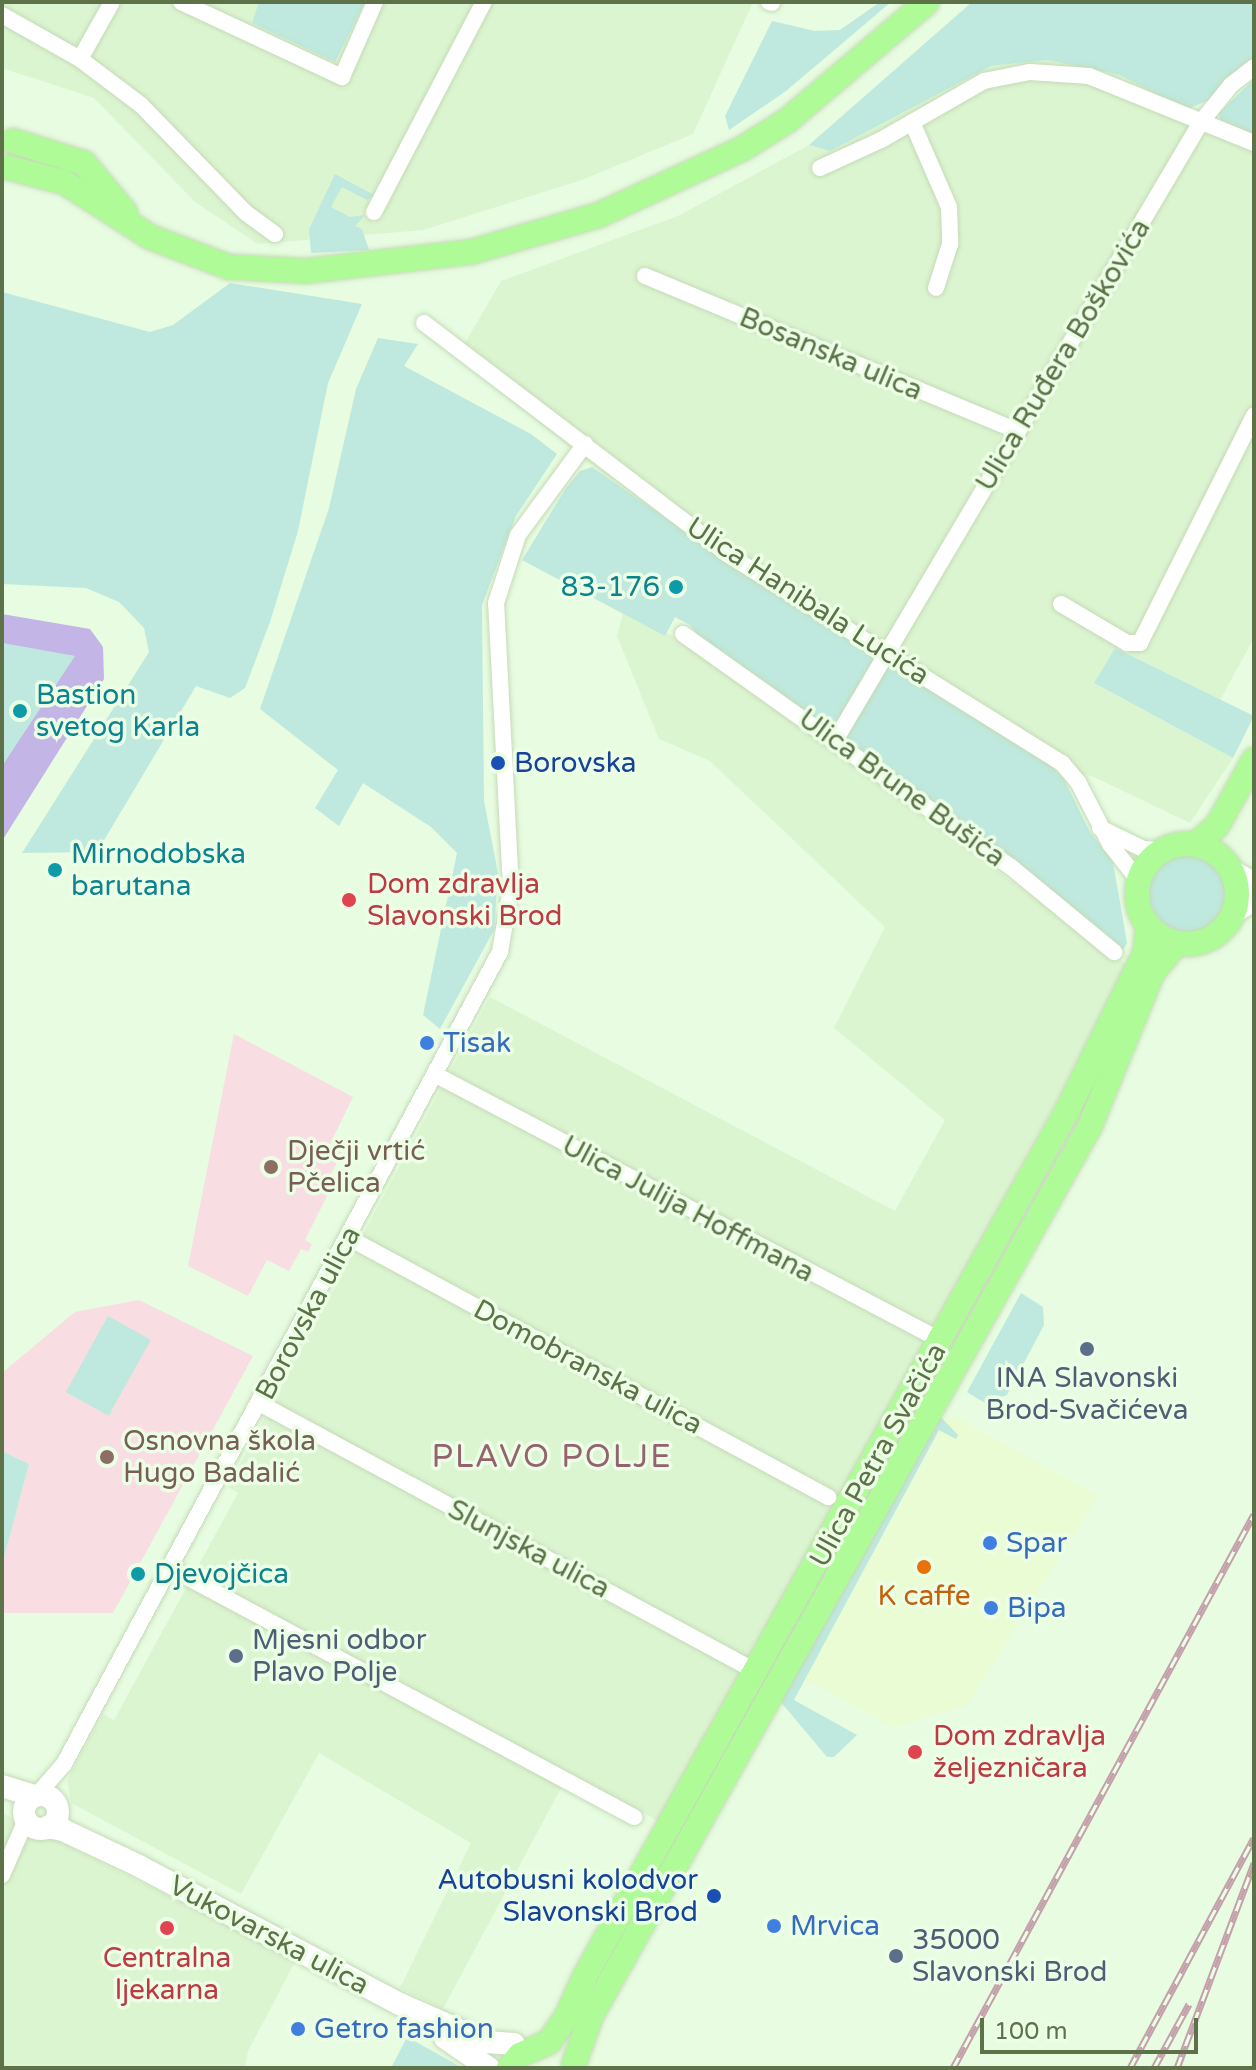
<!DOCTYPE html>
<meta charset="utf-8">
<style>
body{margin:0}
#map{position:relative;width:1256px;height:2070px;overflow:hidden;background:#e7fce0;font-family:"Varela Round",sans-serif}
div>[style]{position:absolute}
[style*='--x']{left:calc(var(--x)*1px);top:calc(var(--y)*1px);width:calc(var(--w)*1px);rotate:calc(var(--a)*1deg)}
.residential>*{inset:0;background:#dcf5d1}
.commercial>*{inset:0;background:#eafcd3}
.education>*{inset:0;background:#f8dde3}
.green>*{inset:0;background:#bfe9de;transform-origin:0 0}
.round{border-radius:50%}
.water>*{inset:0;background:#c3b5e5}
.roads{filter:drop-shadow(0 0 2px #c5dab7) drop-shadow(0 0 2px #c5dab7)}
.minor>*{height:16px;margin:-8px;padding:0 8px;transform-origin:8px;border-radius:8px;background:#fff}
.secondary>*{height:22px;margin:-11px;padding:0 11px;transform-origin:11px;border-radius:11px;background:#fff}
.secondary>.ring{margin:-11px;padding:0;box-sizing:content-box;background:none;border:22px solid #fff;border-radius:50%}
.primary>*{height:24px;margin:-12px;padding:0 12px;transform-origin:12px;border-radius:12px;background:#aefb98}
.primary>.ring{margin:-12px;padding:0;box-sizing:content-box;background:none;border:24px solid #aefb98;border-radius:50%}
.rail>*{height:7px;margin-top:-3.5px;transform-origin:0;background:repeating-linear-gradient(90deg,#ecffe6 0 12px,#c4a0ab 0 24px);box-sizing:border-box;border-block:2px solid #c4a0ab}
.dots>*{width:22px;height:22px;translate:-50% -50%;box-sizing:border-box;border:4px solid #ecffe6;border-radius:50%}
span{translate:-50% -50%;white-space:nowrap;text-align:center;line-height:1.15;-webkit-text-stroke:7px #ecffe6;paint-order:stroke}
.street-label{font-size:28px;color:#5d7248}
.culture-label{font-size:28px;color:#0d838f}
.right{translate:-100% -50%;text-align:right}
.left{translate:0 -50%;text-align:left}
.transit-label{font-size:28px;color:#164399}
.health-label{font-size:28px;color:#be3a42}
.shop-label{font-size:28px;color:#366cbe}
.education-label{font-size:28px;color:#785e54}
.service-label{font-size:28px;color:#4e5e75}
.food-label{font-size:28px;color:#c56008}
.quarter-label{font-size:32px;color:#95636d;letter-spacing:2px}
.frame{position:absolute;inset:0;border:4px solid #5d7248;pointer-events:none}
.scale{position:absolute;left:980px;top:2018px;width:218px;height:36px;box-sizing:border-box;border:4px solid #5d7248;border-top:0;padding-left:10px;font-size:24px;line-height:28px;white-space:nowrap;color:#5d7248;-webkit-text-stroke:6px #ecffe6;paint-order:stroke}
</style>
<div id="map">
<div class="residential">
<div style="clip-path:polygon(2px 2px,753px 2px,693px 134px,582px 180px,423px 230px,258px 244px,195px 202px,94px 98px,2px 68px)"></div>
<div style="clip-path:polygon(1047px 60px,1120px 75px,1254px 146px,1254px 638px,1220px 700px,1115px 648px,1094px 683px,1233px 758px,1190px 823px,1094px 777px,1048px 763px,763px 585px,603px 474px,457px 357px,501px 281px,678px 216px,809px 145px,830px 151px,991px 66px)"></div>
<div style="clip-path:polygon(623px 613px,675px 637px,1131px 968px,660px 1822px,569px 1773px,443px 2009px,400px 1988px,471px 1843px,319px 1753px,241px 1894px,71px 1803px,67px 1780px,103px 1714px,114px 1720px,238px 1493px,228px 1487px,490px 997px,895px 1211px,945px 1120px,834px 1028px,885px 927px,710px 761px,659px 739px,617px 636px)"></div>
<div style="clip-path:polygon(2px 1813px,296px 1960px,248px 2051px,245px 2068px,2px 2068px)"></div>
</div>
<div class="commercial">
<div style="clip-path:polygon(950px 1414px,1098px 1496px,967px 1705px,893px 1727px,805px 1679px)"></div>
</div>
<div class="education">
<div style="clip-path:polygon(234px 1034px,353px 1097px,329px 1146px,342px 1153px,327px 1181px,333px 1184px,305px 1240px,312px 1244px,308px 1252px,301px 1249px,289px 1271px,267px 1260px,248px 1296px,188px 1266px)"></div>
<div style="clip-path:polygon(139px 1300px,253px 1356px,113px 1613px,2px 1613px,2px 1565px,29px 1464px,2px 1451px,2px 1373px,75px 1312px)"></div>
</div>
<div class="green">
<div style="clip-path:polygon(259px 2px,365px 2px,335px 62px,252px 23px)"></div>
<div style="clip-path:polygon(880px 2px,891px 2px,786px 91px,729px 130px,725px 116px,772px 21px,815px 31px,840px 30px)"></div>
<div style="clip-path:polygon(972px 2px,1254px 2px,1254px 58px,1209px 100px,1186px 110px,1120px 75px,1047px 60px,991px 66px,830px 151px,809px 145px)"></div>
<div style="clip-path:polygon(1254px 79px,1254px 138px,1220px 121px,1219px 113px)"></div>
<div style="clip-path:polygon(335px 174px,374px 195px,367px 200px,342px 187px,331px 207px,350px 217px,365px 215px,355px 226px,362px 229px,369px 250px,311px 253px,309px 229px)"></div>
<div style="clip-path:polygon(230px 283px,362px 304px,328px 383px,298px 531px,270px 622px,245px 688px,230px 698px,196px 686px,97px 852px,22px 853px,149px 652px,144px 628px,119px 602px,86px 588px,2px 584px,2px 292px,150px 332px,173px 325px)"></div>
<div style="clip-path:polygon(378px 338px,418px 344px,404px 366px,531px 434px,557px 454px,516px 516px,482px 605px,484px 801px,498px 873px,494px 930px,440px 1029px,423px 1015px,457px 853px,431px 827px,363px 783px,339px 826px,315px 808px,338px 770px,260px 709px,329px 508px,356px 389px)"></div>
<div style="clip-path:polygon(592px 467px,763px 585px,1048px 763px,1064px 779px,1090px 832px,1113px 862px,1127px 943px,1123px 950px,963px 822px,701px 640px,690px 625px,675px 617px,665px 636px,522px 560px,566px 488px,580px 471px)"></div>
<div style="clip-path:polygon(2px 643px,76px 656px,2px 766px)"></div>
<div style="clip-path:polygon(1115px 648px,1254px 716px,1233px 758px,1094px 683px)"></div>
<div class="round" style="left:1149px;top:854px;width:78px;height:78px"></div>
<div style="clip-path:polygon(1021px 1293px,1043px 1307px,1044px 1325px,1007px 1395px,985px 1403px,967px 1392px)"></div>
<div style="left:108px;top:1316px;width:49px;height:87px;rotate:29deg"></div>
<div style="clip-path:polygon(941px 1417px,958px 1435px,956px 1439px,939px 1430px,794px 1700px,857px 1735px,834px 1757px,827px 1757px,780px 1701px)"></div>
<div style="clip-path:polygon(2px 1451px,29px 1464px,2px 1565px)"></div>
<div style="clip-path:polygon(407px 2037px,463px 2068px,391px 2068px)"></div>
</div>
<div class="water">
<div style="clip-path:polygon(2px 614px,90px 629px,103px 647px,104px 679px,2px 841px,2px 766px,75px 656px,2px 643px)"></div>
</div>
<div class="roads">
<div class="minor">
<div style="--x:181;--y:2;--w:178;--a:25"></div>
<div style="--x:342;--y:77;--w:82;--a:-66.3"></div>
<div style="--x:769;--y:2;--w:3;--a:18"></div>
<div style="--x:2;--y:15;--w:90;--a:29.4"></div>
<div style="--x:80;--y:59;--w:76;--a:37"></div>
<div style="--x:141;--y:105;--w:151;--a:45.8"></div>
<div style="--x:246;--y:213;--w:36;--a:36"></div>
<div style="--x:80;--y:59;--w:65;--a:-60.7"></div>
<div style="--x:912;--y:122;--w:93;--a:66.5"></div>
<div style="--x:949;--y:207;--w:37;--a:88"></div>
<div style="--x:950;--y:244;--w:46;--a:107.7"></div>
<div style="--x:820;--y:168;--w:67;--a:-24.7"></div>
<div style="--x:881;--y:140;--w:119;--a:-29.8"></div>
<div style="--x:984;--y:81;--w:47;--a:-11.1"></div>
<div style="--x:1030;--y:72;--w:59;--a:3.9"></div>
<div style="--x:1089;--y:76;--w:178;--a:22.1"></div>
<div style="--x:374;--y:212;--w:237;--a:-62.4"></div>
<div style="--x:645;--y:276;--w:403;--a:22.6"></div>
<div style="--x:424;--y:323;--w:381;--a:37.3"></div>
<div style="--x:727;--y:554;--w:395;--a:32"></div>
<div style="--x:1062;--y:763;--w:25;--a:50"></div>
<div style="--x:1078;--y:782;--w:70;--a:62.7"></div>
<div style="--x:1110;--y:844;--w:47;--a:51.9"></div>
<div style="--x:1061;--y:604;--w:77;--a:30.6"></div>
<div style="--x:1127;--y:643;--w:13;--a:0"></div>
<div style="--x:1140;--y:643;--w:255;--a:-63.4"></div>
<div style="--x:683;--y:634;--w:402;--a:35.4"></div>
<div style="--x:1011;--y:867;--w:134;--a:39.5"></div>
<div style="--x:836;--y:739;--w:717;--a:-59.39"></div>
<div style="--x:1201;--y:122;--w:48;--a:-51"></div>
<div style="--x:1231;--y:85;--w:29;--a:-38"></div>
<div style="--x:1100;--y:828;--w:48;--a:26"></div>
<div style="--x:1143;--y:849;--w:19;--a:3"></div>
<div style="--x:436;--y:1075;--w:572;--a:27.73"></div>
<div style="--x:349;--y:1238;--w:545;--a:28.4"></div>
<div style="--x:259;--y:1403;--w:566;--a:28.38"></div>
<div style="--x:170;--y:1568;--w:527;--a:28.22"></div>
<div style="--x:37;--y:1795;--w:41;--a:-48.9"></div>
<div style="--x:64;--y:1764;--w:922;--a:-61.77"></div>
<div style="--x:500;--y:952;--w:65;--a:-80.2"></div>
<div style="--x:511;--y:888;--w:285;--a:-93"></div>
<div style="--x:496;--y:603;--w:71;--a:-72.1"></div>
<div style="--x:518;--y:535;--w:113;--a:-53.6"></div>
<div style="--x:2;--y:1875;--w:60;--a:-66.4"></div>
</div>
<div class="secondary">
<div style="--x:1232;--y:871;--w:25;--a:29"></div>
<div style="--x:1233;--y:913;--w:25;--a:-32"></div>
<div style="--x:2;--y:1786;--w:34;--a:17"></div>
<div class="ring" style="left:24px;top:1795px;width:12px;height:12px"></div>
<div style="--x:47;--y:1827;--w:16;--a:11"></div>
<div style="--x:63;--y:1830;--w:84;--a:25.3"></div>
<div style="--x:139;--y:1866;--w:295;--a:27.9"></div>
<div style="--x:400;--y:2004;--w:94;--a:23.8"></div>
<div style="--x:486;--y:2042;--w:28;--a:4"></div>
<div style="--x:445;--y:2038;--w:53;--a:34.3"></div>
</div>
<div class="primary">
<div style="--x:13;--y:141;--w:74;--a:17.2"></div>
<div style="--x:84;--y:163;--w:64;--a:50.1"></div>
<div style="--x:6;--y:167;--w:60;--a:14.5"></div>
<div style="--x:64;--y:182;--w:102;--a:32.6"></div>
<div style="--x:150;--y:237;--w:85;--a:20.8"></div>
<div style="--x:229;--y:267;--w:77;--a:3"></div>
<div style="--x:306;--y:271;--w:166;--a:-6.6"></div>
<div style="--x:471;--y:252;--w:133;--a:-16.1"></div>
<div style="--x:599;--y:215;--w:157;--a:-24.8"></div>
<div style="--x:742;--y:149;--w:54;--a:-32.2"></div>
<div style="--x:788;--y:120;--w:182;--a:-40.3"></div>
<div class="ring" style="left:1137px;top:844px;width:76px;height:76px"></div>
<div style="--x:1196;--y:844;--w:28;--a:-41"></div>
<div style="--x:1217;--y:826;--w:76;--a:-60.7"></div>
<div style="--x:574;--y:2064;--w:51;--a:-70.5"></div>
<div style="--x:591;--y:2016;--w:1020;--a:-60.72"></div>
<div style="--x:1090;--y:1126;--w:166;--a:-67.8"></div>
<div style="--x:1153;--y:972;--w:38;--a:-50"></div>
<div style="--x:509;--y:2068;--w:17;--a:-50"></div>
<div style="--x:520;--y:2055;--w:32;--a:-24"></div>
<div style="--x:549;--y:2042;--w:29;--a:-55"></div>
<div style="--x:566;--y:2018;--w:46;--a:-65.7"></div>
<div style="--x:585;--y:1976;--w:988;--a:-60.87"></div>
<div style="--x:1066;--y:1113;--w:178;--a:-63.7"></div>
<div style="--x:1145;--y:953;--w:28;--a:-84"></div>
</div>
</div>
<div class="rail">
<div style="--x:953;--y:2068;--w:630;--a:-61.48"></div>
<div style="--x:1130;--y:2068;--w:261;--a:-61.7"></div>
<div style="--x:1154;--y:2068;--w:73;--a:-61.3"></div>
<div style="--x:1177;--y:2068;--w:219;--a:-69.4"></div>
</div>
<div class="dots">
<div style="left:676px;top:587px;background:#0f9aa8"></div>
<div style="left:20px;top:711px;background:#0f9aa8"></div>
<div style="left:498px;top:763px;background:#1a4fb4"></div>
<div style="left:55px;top:870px;background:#0f9aa8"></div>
<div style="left:349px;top:900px;background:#e0444e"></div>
<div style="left:427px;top:1043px;background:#3f7fe0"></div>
<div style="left:271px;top:1167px;background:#8d6e63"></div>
<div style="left:1087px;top:1349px;background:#5c6f8a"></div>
<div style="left:107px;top:1457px;background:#8d6e63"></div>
<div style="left:990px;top:1543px;background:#3f7fe0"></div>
<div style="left:924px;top:1567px;background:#e8710a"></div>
<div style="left:138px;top:1574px;background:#0f9aa8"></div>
<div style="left:991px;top:1608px;background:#3f7fe0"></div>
<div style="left:236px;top:1656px;background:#5c6f8a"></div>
<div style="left:915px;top:1752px;background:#e0444e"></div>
<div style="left:714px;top:1896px;background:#1a4fb4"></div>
<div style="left:774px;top:1926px;background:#3f7fe0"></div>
<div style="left:167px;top:1928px;background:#e0444e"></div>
<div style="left:896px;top:1956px;background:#5c6f8a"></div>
<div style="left:298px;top:2029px;background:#3f7fe0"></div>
</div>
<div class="street-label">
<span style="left:831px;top:354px;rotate:23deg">Bosanska ulica</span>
<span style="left:1063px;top:355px;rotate:-59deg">Ulica Ruđera Boškovića</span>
<span style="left:808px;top:601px;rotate:33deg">Ulica Hanibala Lucića</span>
<span style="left:902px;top:788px;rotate:36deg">Ulica Brune Bušića</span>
<span style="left:688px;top:1209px;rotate:28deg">Ulica Julija Hoffmana</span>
<span style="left:308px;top:1313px;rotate:-62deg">Borovska ulica</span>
<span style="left:588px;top:1367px;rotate:28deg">Domobranska ulica</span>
<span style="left:878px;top:1455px;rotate:-61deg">Ulica Petra Svačića</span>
<span style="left:529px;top:1549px;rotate:28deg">Slunjska ulica</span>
<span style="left:269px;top:1935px;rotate:28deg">Vukovarska ulica</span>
</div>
<div class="culture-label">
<span class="right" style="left:660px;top:587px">83-176</span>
<span class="left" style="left:36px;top:711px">Bastion<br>svetog Karla</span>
<span class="left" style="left:71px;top:870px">Mirnodobska<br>barutana</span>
<span class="left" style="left:154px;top:1574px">Djevojčica</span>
</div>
<div class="transit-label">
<span class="left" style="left:514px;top:763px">Borovska</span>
<span class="right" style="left:698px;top:1896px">Autobusni kolodvor<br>Slavonski Brod</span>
</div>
<div class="health-label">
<span class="left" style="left:367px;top:900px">Dom zdravlja<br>Slavonski Brod</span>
<span class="left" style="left:933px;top:1752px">Dom zdravlja<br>željezničara</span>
<span style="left:167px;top:1974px">Centralna<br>ljekarna</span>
</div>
<div class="shop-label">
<span class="left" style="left:443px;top:1043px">Tisak</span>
<span class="left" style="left:1006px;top:1543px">Spar</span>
<span class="left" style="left:1007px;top:1608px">Bipa</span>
<span class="left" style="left:790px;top:1926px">Mrvica</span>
<span class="left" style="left:314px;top:2029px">Getro fashion</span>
</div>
<div class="education-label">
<span class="left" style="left:287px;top:1167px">Dječji vrtić<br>Pčelica</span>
<span class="left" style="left:123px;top:1457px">Osnovna škola<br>Hugo Badalić</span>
</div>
<div class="service-label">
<span style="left:1087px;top:1394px">INA Slavonski<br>Brod-Svačićeva</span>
<span class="left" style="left:252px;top:1656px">Mjesni odbor<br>Plavo Polje</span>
<span class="left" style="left:912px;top:1956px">35000<br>Slavonski Brod</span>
</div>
<div class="food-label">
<span style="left:924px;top:1596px">K caffe</span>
</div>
<div class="quarter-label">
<span style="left:552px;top:1457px">PLAVO POLJE</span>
</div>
<div class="frame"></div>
<div class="scale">100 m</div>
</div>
